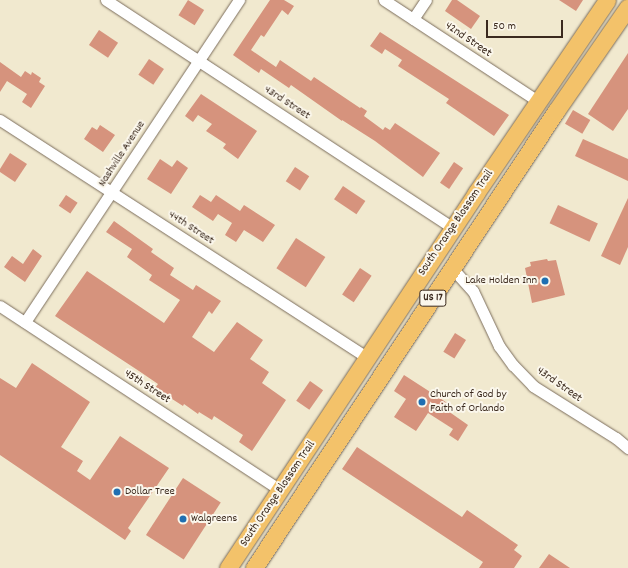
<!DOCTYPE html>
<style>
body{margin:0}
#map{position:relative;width:628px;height:568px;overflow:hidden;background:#f1e9cf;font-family:Dekko,sans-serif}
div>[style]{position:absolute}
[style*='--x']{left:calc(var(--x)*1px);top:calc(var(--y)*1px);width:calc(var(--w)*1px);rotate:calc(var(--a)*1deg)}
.building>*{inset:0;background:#d6937d;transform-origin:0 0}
.roads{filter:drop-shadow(0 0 1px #7b6d5c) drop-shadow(0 0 1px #7b6d5c)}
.street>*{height:11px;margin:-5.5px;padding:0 5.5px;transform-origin:5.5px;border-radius:5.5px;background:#fff}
.primary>*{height:17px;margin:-8.5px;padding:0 8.5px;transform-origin:8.5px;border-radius:8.5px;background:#f3c26a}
.dots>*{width:11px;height:11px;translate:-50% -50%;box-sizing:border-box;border:2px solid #fbf7ec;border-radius:50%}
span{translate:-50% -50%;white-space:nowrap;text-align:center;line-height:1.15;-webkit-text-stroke:4px #fbf7ec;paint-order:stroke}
.shield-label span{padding:1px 3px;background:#fbf7ec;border:1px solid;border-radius:3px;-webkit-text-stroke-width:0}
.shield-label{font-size:11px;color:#3b2a1e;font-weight:700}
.street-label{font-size:12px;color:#3b2a1e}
.poi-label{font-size:12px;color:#3b2a1e}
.right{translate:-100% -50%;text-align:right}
.left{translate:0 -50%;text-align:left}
.scale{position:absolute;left:486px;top:20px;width:77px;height:18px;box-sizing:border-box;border:2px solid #3b2a1e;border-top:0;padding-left:5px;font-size:12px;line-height:14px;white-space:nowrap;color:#3b2a1e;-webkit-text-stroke:3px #fbf7ec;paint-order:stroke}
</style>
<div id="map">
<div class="building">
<div style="left:188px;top:0;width:19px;height:18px;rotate:32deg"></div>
<div style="clip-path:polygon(270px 0,284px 0,294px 6px,288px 15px,282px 10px,264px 37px,261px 35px,251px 50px,276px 67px,280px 60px,311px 81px,314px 77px,360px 108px,361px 107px,367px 111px,364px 116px,383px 130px,385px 127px,390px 130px,395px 123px,440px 153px,423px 177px,375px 141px,342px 120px,342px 121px,291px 85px,289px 88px,261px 69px,259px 73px,233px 55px)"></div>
<div style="clip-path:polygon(452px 0,457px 0,480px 16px,471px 29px,445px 11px)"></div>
<div style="clip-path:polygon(559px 0,583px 0,576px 11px)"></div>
<div style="left:99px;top:30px;width:23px;height:18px;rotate:34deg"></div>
<div style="clip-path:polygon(380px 32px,509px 115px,494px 136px,446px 103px,449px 99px,398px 66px,402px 60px,385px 49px,382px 54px,370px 46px)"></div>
<div style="clip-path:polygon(628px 53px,628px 109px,613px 131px,588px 114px)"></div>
<div style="left:149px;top:59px;width:18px;height:19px;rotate:34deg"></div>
<div style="clip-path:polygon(0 62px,21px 77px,25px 71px,31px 75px,32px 72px,41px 78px,39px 82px,45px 86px,31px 108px,22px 102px,27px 94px,7px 81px,0 92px)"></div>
<div style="clip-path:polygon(201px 94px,257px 131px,238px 159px,223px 148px,226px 144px,206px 131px,212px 124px,198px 115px,193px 122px,185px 116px)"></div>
<div style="left:573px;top:110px;width:20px;height:16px;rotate:30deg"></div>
<div style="clip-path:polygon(100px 125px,115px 135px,103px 152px,84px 139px,92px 127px,97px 130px)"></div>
<div style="clip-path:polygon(583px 139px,628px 159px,628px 181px,575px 156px)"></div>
<div style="clip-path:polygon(10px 153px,27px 164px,15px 182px,0 172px,0 169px)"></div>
<div style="clip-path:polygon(160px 159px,172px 167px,177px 160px,188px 168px,171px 194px,147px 179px)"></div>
<div style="left:454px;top:162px;width:11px;height:25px;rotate:34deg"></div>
<div style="left:295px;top:167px;width:17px;height:17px;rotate:33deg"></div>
<div style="left:343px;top:186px;width:27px;height:16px;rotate:34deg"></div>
<div style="left:66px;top:195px;width:14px;height:13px;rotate:34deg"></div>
<div style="clip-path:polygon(200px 195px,211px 202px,216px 195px,240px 211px,244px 205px,275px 225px,263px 242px,244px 230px,236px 242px,225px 235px,232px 223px,218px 214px,213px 221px,192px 207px)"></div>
<div style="clip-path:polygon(628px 198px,628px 247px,620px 265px,601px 256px)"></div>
<div style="left:558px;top:205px;width:44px;height:20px;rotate:25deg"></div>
<div style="clip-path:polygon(114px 221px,153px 249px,151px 252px,174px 268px,170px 275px,193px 290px,196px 285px,221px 301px,212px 314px,209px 311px,192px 337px,214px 352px,237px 322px,263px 340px,250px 359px,269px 372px,262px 383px,286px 400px,252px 451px,239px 442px,243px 435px,214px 416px,212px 420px,199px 412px,198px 414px,184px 404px,183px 406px,155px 388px,158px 384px,139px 371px,55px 316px,87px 271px,164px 323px,180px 300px,149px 280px,152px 275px,127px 257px,132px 249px,106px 232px)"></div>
<div style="left:296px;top:238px;width:35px;height:36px;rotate:33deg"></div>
<div style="clip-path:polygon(33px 249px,42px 256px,25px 282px,4px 267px,12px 256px,23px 264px)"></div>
<div style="clip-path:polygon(547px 259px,548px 261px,556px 260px,565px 295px,532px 303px,525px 268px,531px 266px,530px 262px)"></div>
<div style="left:360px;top:268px;width:14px;height:32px;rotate:34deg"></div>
<div style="left:455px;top:333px;width:13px;height:22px;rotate:32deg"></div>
<div style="clip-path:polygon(32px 363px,90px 402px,61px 447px,83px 461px,77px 471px,90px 480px,120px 436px,169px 468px,128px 528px,131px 531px,125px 540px,0 455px,0 378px,16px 388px)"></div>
<div style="clip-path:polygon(404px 375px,452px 406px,448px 411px,468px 425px,458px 441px,449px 435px,453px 429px,428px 413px,416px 431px,394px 417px,406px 399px,394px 391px)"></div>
<div style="left:310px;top:381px;width:16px;height:24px;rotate:35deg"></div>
<div style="clip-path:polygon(357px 447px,462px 517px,467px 510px,518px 545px,514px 550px,522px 556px,514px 568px,479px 568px,483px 562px,342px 469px)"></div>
<div style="left:183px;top:478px;width:45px;height:68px;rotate:33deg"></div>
<div style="clip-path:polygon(549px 554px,570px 568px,539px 568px)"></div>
</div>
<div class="roads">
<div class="street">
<div style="--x:106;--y:0;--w:415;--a:33.3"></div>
<div style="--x:384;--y:0;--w:184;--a:33.3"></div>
<div style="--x:413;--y:19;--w:23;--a:-56"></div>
<div style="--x:0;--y:120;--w:438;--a:32.9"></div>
<div style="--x:452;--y:268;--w:31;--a:48"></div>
<div style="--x:473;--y:291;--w:61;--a:64.7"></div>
<div style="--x:499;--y:346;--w:24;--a:54"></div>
<div style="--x:513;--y:365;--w:29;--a:46"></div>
<div style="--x:533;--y:386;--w:98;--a:32.1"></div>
<div style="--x:616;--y:438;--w:16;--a:40"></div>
<div style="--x:0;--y:306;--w:335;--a:33.3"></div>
<div style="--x:25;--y:322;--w:387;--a:-56.4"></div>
</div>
<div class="primary">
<div style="--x:228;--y:568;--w:450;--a:-56.5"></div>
<div style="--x:476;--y:193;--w:233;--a:-55.8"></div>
<div style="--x:254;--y:568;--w:548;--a:-56.54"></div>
<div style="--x:556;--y:111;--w:126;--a:-55.3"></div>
</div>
</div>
<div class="dots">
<div style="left:545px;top:281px;background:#1f6fb2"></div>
<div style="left:422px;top:402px;background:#1f6fb2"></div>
<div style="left:117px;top:492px;background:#1f6fb2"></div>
<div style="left:183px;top:519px;background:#1f6fb2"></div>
</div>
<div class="shield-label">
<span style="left:433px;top:298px">US 17</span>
</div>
<div class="street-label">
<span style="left:468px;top:40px;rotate:34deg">42nd Street</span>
<span style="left:287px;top:103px;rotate:33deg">43rd Street</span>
<span style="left:122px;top:154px;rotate:-57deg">Nashville Avenue</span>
<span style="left:456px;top:223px;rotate:-56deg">South Orange Blossom Trail</span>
<span style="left:191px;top:228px;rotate:33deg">44th Street</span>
<span style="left:559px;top:385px;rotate:35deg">43rd Street</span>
<span style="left:147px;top:387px;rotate:33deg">45th Street</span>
<span style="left:278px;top:494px;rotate:-56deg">South Orange Blossom Trail</span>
</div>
<div class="poi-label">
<span class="right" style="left:537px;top:281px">Lake Holden Inn</span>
<span class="left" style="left:430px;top:402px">Church of God by<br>Faith of Orlando</span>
<span class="left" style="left:125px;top:492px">Dollar Tree</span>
<span class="left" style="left:191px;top:519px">Walgreens</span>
</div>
<div class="scale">50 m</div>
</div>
